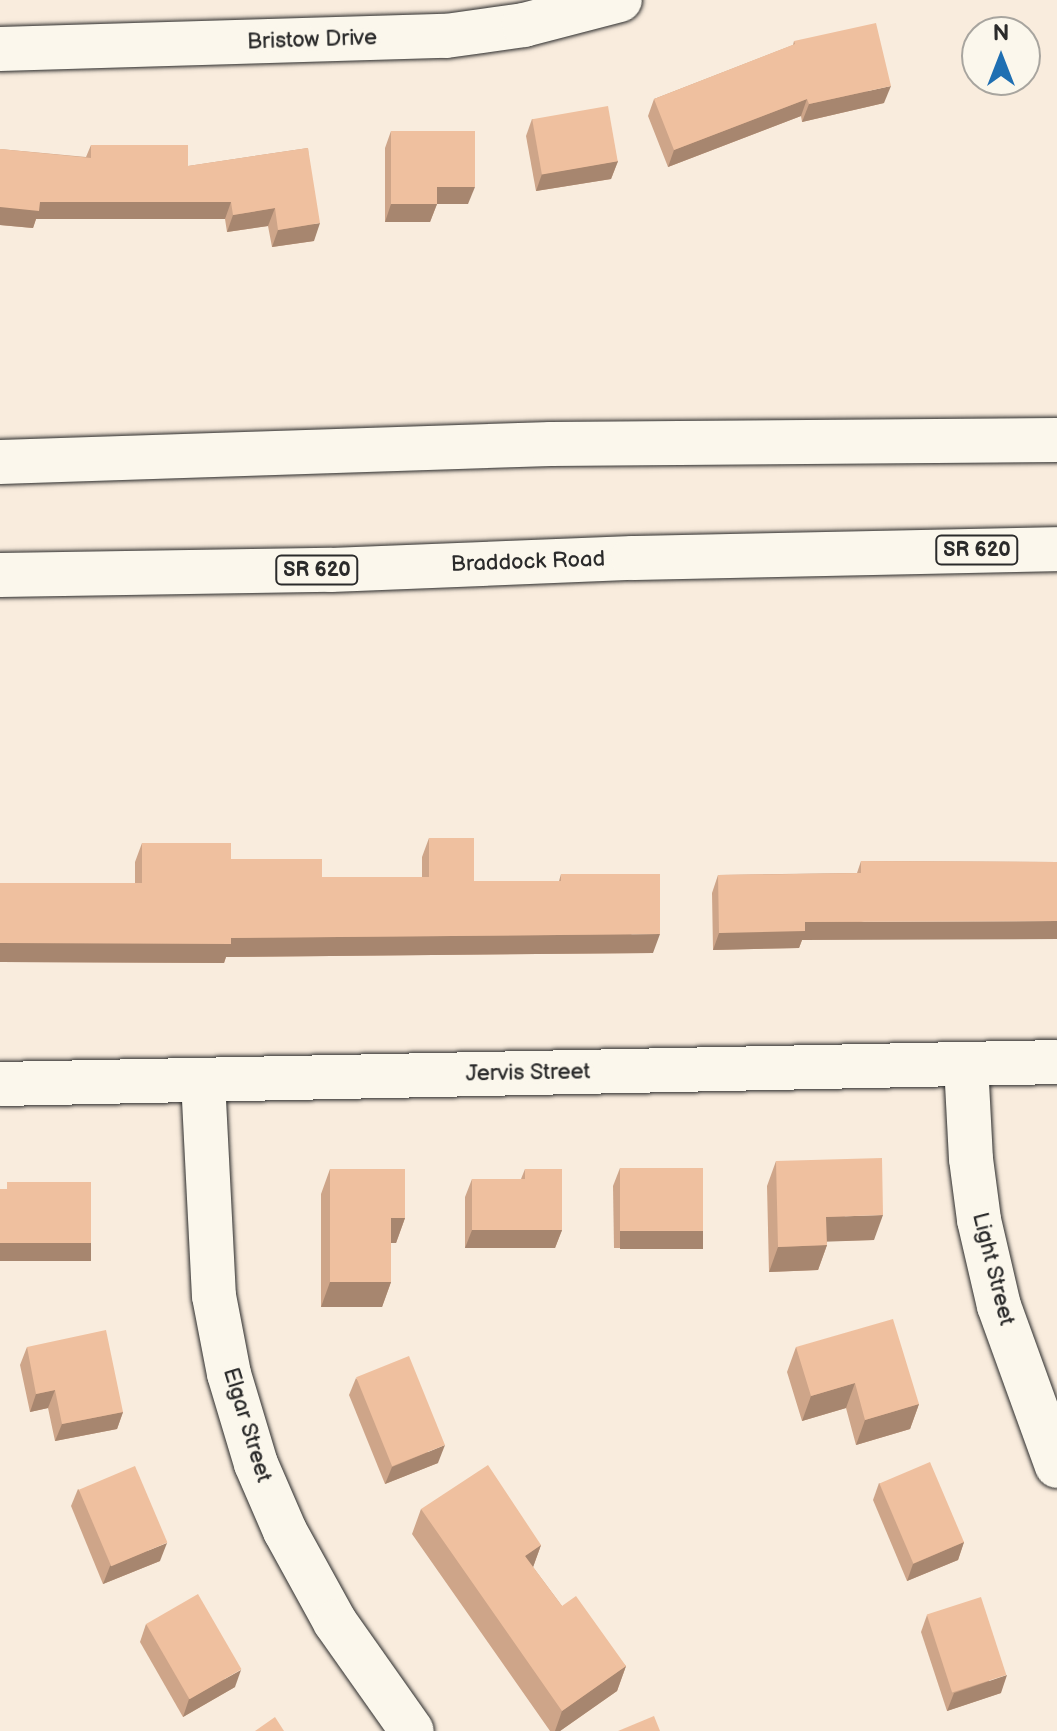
<!DOCTYPE html>
<style>
body{margin:0}
#map{position:relative;width:1057px;height:1731px;overflow:hidden;background:#f9ecdd;font-family:"Balsamiq Sans",sans-serif}
div>[style]{position:absolute}
[style*='--x']{left:calc(var(--x)*1px);top:calc(var(--y)*1px);width:calc(var(--w)*1px);rotate:calc(var(--a)*1deg)}
.roads{filter:drop-shadow(0 0 2px #2b2b2b) drop-shadow(0 0 2px #2b2b2b)}
.minor>*{height:44px;margin:-22px;padding:0 22px;transform-origin:22px;border-radius:22px;background:#fbf7ec}
.major>*{height:44px;margin:-22px;padding:0 22px;transform-origin:22px;border-radius:22px;background:#fbf7ec}
.wall>*{inset:0;background:#cea589}
.shaded-wall>*{inset:0;background:#a7866f;transform-origin:0 0}
.building>*{inset:0;background:#efc09f;transform-origin:0 0}
span{translate:-50% -50%;white-space:nowrap;text-align:center;line-height:1.15;-webkit-text-stroke:8px #fbf7ec;paint-order:stroke}
.shield-label span{padding:2px 6px;background:#fbf7ec;border:2px solid;border-radius:6px;-webkit-text-stroke-width:0}
.shield-label{font-size:20px;color:#2b2b2b;font-weight:700}
.street-label{font-size:22px;color:#2b2b2b}
.north{position:absolute;left:961px;top:16px;width:80px;height:80px;box-sizing:border-box;background:#fbf7ec;border:2px solid #a8a59f;border-radius:50%;rotate:0deg;font-size:22px;font-weight:700;line-height:32px;text-align:center;color:#2b2b2b}
.north::after{content:'';display:block;margin:auto;width:28px;height:36px;background:#1f6fb2;clip-path:polygon(50% 0,100% 100%,50% 72%,0 100%)}
</style>
<div id="map">
<div class="roads">
<div class="minor">
<div style="--x:0;--y:49;--w:446;--a:-1.7"></div>
<div style="--x:446;--y:36;--w:79;--a:-8"></div>
<div style="--x:524;--y:25;--w:99;--a:-14.6"></div>
<div style="--x:966;--y:1064;--w:95;--a:87"></div>
<div style="--x:971;--y:1159;--w:62;--a:82.5"></div>
<div style="--x:979;--y:1220;--w:88;--a:76.9"></div>
<div style="--x:999;--y:1306;--w:170;--a:70.1"></div>
<div style="--x:203;--y:1080;--w:216;--a:87.1"></div>
<div style="--x:214;--y:1296;--w:79;--a:79.1"></div>
<div style="--x:229;--y:1374;--w:94;--a:73.3"></div>
<div style="--x:256;--y:1464;--w:73;--a:66.6"></div>
<div style="--x:285;--y:1531;--w:104;--a:61.2"></div>
<div style="--x:335;--y:1622;--w:133;--a:54.8"></div>
<div style="--x:0;--y:1084;--w:1057;--a:-1.19"></div>
</div>
<div class="major">
<div style="--x:0;--y:462;--w:551;--a:-1.87"></div>
<div style="--x:551;--y:444;--w:506;--a:-0.45"></div>
<div style="--x:0;--y:575;--w:331;--a:-0.9"></div>
<div style="--x:331;--y:570;--w:302;--a:-2.3"></div>
<div style="--x:633;--y:558;--w:424;--a:-1.2"></div>
</div>
</div>
<div class="wall">
<div style="clip-path:polygon(794px 41px,884px 103px,802px 122px,801px 116px,668px 167px,648px 116px,654px 99px,793px 45px)"></div>
<div style="clip-path:polygon(532px 119px,618px 161px,611px 179px,536px 191px,526px 136px)"></div>
<div style="clip-path:polygon(391px 131px,468px 204px,437px 204px,430px 222px,385px 222px,385px 148px)"></div>
<div style="clip-path:polygon(91px 145px,188px 166px,308px 148px,314px 241px,272px 247px,268px 226px,227px 232px,225px 219px,36px 219px,33px 228px,0 225px,0 149px,86px 157px)"></div>
<div style="clip-path:polygon(429px 838px,474px 881px,559px 881px,561px 874px,653px 953px,226px 957px,224px 963px,0 962px,0 883px,135px 883px,135px 862px,142px 843px,322px 877px,422px 877px,422px 857px)"></div>
<div style="clip-path:polygon(861px 861px,1057px 862px,802px 940px,799px 948px,713px 950px,712px 893px,718px 875px,857px 873px)"></div>
<div style="clip-path:polygon(776px 1161px,874px 1240px,827px 1241px,827px 1245px,818px 1270px,769px 1272px,767px 1186px)"></div>
<div style="clip-path:polygon(620px 1168px,703px 1231px,697px 1248px,614px 1248px,613px 1186px)"></div>
<div style="clip-path:polygon(330px 1169px,405px 1218px,396px 1243px,391px 1243px,391px 1282px,382px 1307px,321px 1307px,321px 1194px)"></div>
<div style="clip-path:polygon(525px 1169px,562px 1230px,555px 1248px,465px 1248px,465px 1197px,472px 1179px,521px 1179px)"></div>
<div style="clip-path:polygon(27px 1347px,123px 1412px,117px 1429px,55px 1441px,48px 1408px,30px 1412px,20px 1365px)"></div>
<div style="clip-path:polygon(796px 1347px,919px 1404px,910px 1429px,856px 1445px,846px 1408px,802px 1421px,787px 1372px)"></div>
<div style="clip-path:polygon(356px 1378px,438px 1463px,385px 1484px,349px 1395px)"></div>
<div style="clip-path:polygon(879px 1483px,964px 1542px,958px 1560px,907px 1581px,873px 1500px)"></div>
<div style="clip-path:polygon(78px 1489px,160px 1561px,103px 1584px,71px 1506px)"></div>
<div style="clip-path:polygon(421px 1509px,541px 1545px,533px 1567px,562px 1606px,626px 1666px,617px 1691px,560px 1731px,550px 1731px,412px 1534px)"></div>
<div style="clip-path:polygon(927px 1615px,1001px 1693px,947px 1711px,921px 1632px)"></div>
<div style="clip-path:polygon(146px 1624px,235px 1687px,183px 1717px,140px 1642px)"></div>
</div>
<div class="shaded-wall">
<div style="clip-path:polygon(891px 86px,884px 103px,802px 122px,809px 104px)"></div>
<div style="clip-path:polygon(807px 99px,801px 116px,668px 167px,674px 150px)"></div>
<div style="clip-path:polygon(618px 161px,611px 179px,536px 191px,542px 174px)"></div>
<div style="clip-path:polygon(437px 187px,475px 187px,468px 204px,430px 204px)"></div>
<div style="clip-path:polygon(40px 202px,231px 202px,225px 219px,36px 219px,33px 228px,0 225px,0 207px)"></div>
<div style="clip-path:polygon(391px 204px,437px 204px,430px 222px,385px 222px)"></div>
<div style="clip-path:polygon(275px 208px,268px 226px,227px 232px,233px 215px)"></div>
<div style="clip-path:polygon(320px 223px,314px 241px,272px 247px,278px 230px)"></div>
<div style="clip-path:polygon(1057px 921px,1057px 939px,802px 940px,799px 948px,713px 950px,719px 933px,805px 922px)"></div>
<div style="clip-path:polygon(660px 934px,653px 953px,226px 957px,224px 963px,0 962px,0 943px,231px 938px)"></div>
<div style="clip-path:polygon(883px 1215px,874px 1240px,817px 1242px,826px 1217px)"></div>
<div style="clip-path:polygon(391px 1218px,405px 1218px,396px 1243px,382px 1243px)"></div>
<div style="clip-path:polygon(472px 1230px,562px 1230px,555px 1248px,465px 1248px)"></div>
<div style="left:620px;top:1231px;width:83px;height:18px"></div>
<div style="left:0;top:1243px;width:91px;height:18px"></div>
<div style="clip-path:polygon(827px 1245px,818px 1270px,769px 1272px,778px 1247px)"></div>
<div style="clip-path:polygon(330px 1282px,391px 1282px,382px 1307px,321px 1307px)"></div>
<div style="clip-path:polygon(855px 1383px,846px 1408px,802px 1421px,811px 1396px)"></div>
<div style="clip-path:polygon(55px 1390px,48px 1408px,30px 1412px,36px 1394px)"></div>
<div style="clip-path:polygon(919px 1404px,910px 1429px,856px 1445px,865px 1420px)"></div>
<div style="clip-path:polygon(123px 1412px,117px 1429px,55px 1441px,62px 1424px)"></div>
<div style="clip-path:polygon(445px 1445px,438px 1463px,385px 1484px,392px 1467px)"></div>
<div style="clip-path:polygon(964px 1542px,958px 1560px,907px 1581px,913px 1564px)"></div>
<div style="clip-path:polygon(167px 1543px,160px 1561px,103px 1584px,110px 1566px)"></div>
<div style="clip-path:polygon(541px 1545px,532px 1570px,525px 1556px)"></div>
<div style="clip-path:polygon(626px 1666px,617px 1691px,560px 1731px,555px 1731px,562px 1711px)"></div>
<div style="clip-path:polygon(241px 1670px,235px 1687px,183px 1717px,189px 1699px)"></div>
<div style="clip-path:polygon(1007px 1675px,1001px 1693px,947px 1711px,954px 1693px)"></div>
</div>
<div class="building">
<div style="clip-path:polygon(876px 23px,891px 86px,809px 104px,807px 99px,674px 150px,654px 99px,795px 44px,794px 41px)"></div>
<div style="left:608px;top:106px;width:56px;height:77px;rotate:80deg"></div>
<div style="clip-path:polygon(391px 131px,475px 131px,475px 187px,437px 187px,437px 204px,391px 204px)"></div>
<div style="clip-path:polygon(91px 145px,188px 145px,188px 166px,308px 148px,320px 223px,278px 230px,275px 208px,233px 215px,231px 202px,40px 202px,39px 211px,0 207px,0 149px,91px 158px)"></div>
<div style="clip-path:polygon(429px 838px,474px 838px,474px 881px,561px 881px,561px 874px,660px 874px,660px 934px,231px 938px,231px 944px,0 943px,0 883px,142px 883px,142px 843px,231px 843px,231px 859px,322px 859px,322px 877px,429px 877px)"></div>
<div style="clip-path:polygon(861px 861px,1057px 862px,1057px 921px,805px 922px,805px 931px,719px 933px,718px 875px,861px 873px)"></div>
<div style="clip-path:polygon(882px 1158px,883px 1215px,826px 1217px,827px 1245px,778px 1247px,776px 1161px)"></div>
<div style="left:620px;top:1168px;width:83px;height:63px"></div>
<div style="clip-path:polygon(330px 1169px,405px 1169px,405px 1218px,391px 1218px,391px 1282px,330px 1282px)"></div>
<div style="clip-path:polygon(525px 1169px,562px 1169px,562px 1230px,472px 1230px,472px 1179px,525px 1179px)"></div>
<div style="clip-path:polygon(7px 1182px,91px 1182px,91px 1243px,0 1243px,0 1189px,7px 1189px)"></div>
<div style="clip-path:polygon(893px 1319px,919px 1404px,865px 1420px,855px 1383px,811px 1396px,796px 1347px)"></div>
<div style="clip-path:polygon(106px 1330px,123px 1412px,62px 1424px,55px 1390px,36px 1394px,27px 1347px)"></div>
<div style="left:409px;top:1356px;width:96px;height:57px;rotate:68deg"></div>
<div style="left:930px;top:1462px;width:87px;height:55px;rotate:67deg"></div>
<div style="clip-path:polygon(488px 1465px,541px 1545px,525px 1556px,562px 1606px,576px 1596px,626px 1666px,562px 1711px,421px 1509px)"></div>
<div style="left:135px;top:1466px;width:83px;height:61px;rotate:67deg"></div>
<div style="left:198px;top:1594px;width:87px;height:60px;rotate:60deg"></div>
<div style="left:981px;top:1597px;width:82px;height:57px;rotate:72deg"></div>
<div style="clip-path:polygon(654px 1716px,660px 1731px,618px 1731px)"></div>
<div style="clip-path:polygon(275px 1717px,284px 1731px,255px 1731px)"></div>
</div>
<div class="shield-label">
<span style="left:977px;top:550px">SR 620</span>
<span style="left:317px;top:570px">SR 620</span>
</div>
<div class="street-label">
<span style="left:312px;top:40px;rotate:-2deg">Bristow Drive</span>
<span style="left:528px;top:562px;rotate:-2deg">Braddock Road</span>
<span style="left:528px;top:1073px;rotate:-1deg">Jervis Street</span>
<span style="left:993px;top:1269px;rotate:76deg">Light Street</span>
<span style="left:247px;top:1425px;rotate:73deg">Elgar Street</span>
</div>
<div class="north">N</div>
</div>
